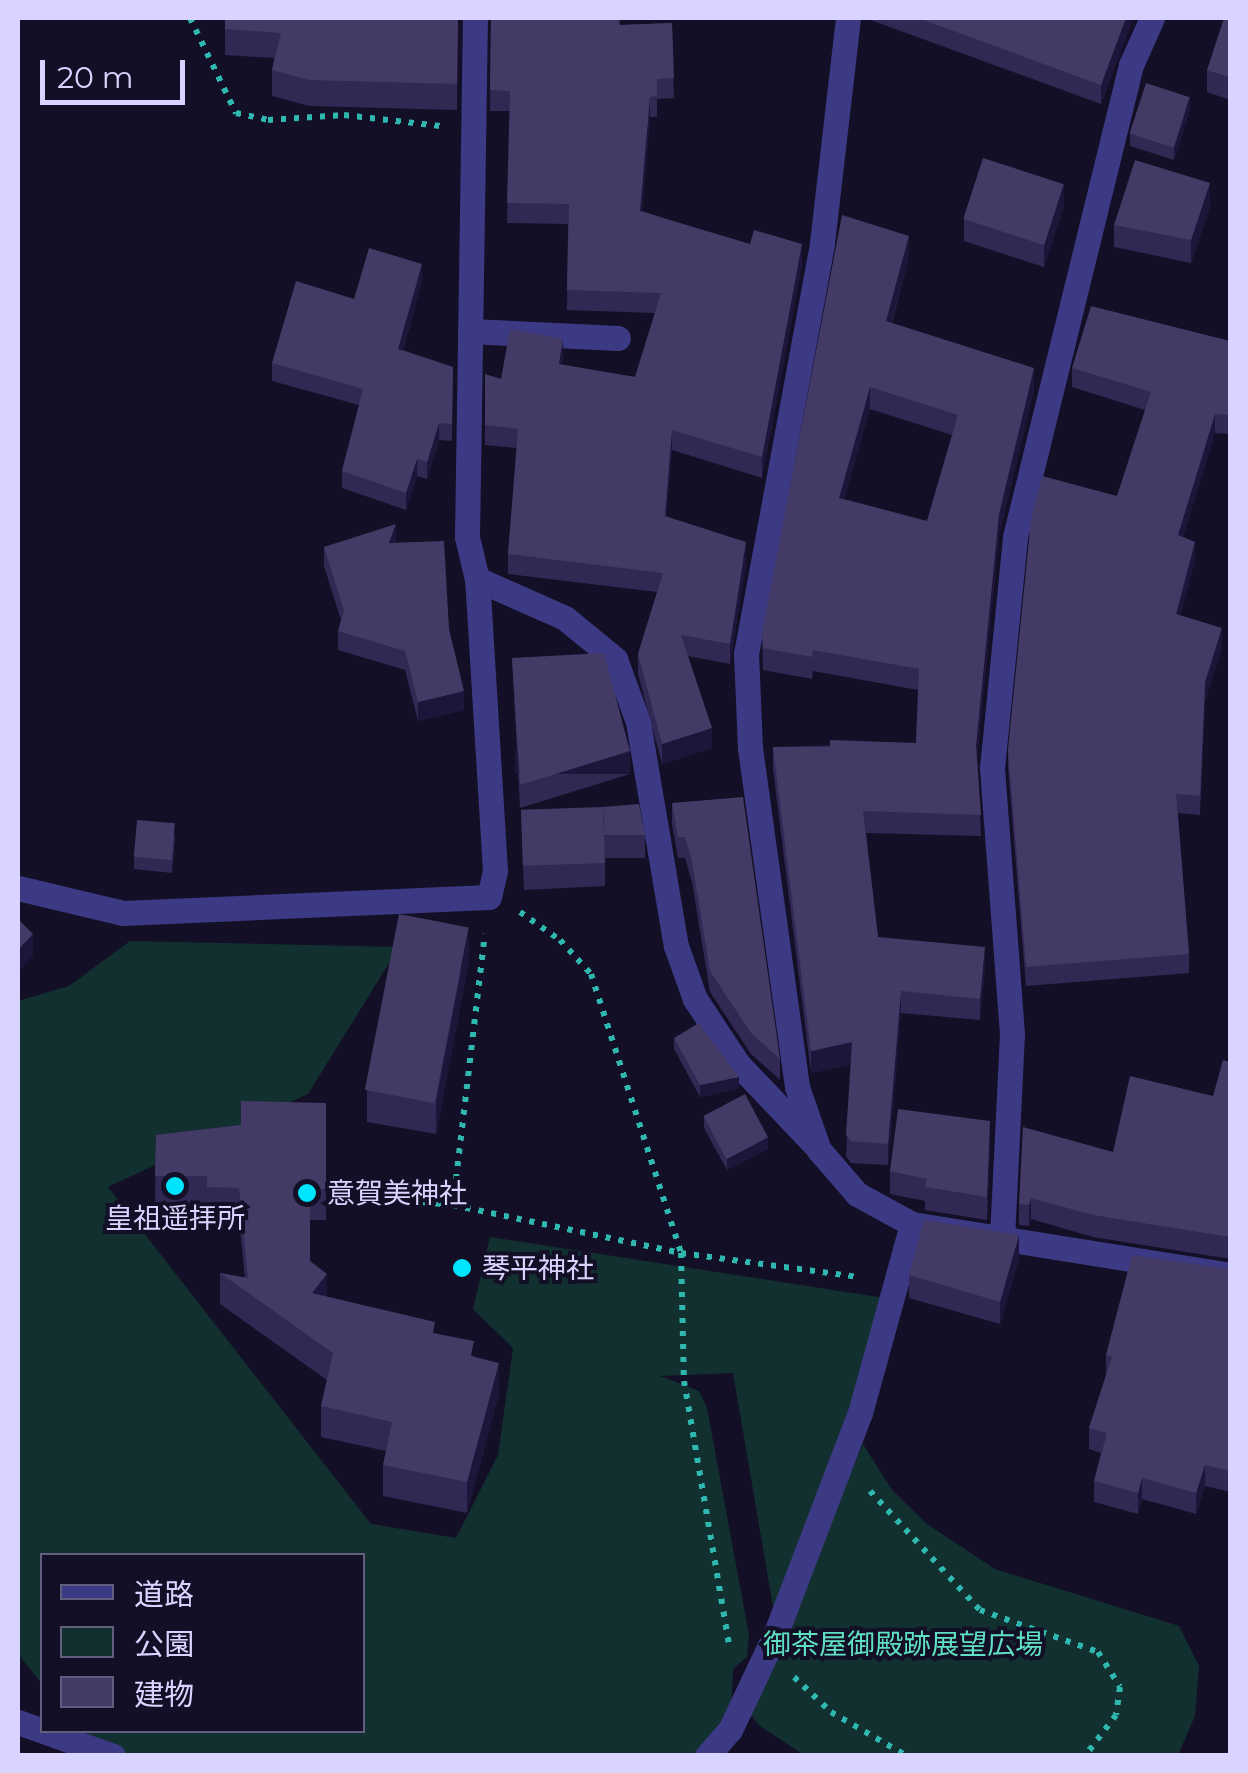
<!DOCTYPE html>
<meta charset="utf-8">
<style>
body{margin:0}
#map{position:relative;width:1248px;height:1773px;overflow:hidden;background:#130f26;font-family:Montserrat,"Noto Sans JP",sans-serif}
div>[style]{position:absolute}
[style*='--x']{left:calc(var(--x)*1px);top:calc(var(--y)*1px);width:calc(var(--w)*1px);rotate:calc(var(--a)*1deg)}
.green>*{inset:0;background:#12302f}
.path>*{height:6px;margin-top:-3px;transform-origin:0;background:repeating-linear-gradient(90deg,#2fb8b0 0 5px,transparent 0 13px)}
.minor>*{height:25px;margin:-12.5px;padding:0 12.5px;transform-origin:12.5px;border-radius:12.5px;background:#3d3a85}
.wall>*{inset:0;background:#312854}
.shaded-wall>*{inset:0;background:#1d163a;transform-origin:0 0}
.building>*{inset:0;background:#433a66;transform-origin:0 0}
.dots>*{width:28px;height:28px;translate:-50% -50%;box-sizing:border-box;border:5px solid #130f26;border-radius:50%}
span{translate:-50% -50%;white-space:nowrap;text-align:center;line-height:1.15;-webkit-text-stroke:8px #130f26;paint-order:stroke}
.poi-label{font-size:28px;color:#d9d4ff}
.left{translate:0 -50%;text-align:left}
.park-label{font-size:28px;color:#5fe0c0}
.frame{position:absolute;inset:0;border:20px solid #d9d4ff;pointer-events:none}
.legend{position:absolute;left:40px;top:1553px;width:325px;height:180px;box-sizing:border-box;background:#130f26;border:2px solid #625e7d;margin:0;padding:12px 18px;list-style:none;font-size:30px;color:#d9d4ff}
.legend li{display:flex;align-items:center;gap:20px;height:50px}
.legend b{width:50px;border:2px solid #625e7d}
.scale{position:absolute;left:40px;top:60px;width:145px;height:45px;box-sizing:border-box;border:5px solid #d9d4ff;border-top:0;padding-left:12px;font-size:30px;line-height:35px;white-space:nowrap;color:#d9d4ff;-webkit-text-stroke:8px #130f26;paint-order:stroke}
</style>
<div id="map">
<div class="green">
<div style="clip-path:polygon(130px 941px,399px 947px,308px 1094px,108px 1187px,371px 1524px,456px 1538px,498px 1455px,513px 1348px,473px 1309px,490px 1237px,891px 1299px,777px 1630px,733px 1373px,660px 1376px,699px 1391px,707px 1408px,749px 1635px,747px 1657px,733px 1669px,730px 1730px,707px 1755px,113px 1756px,98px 1750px,81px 1731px,362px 1730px,362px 1556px,42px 1556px,42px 1684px,18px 1654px,18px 1001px,69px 986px)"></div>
<div style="clip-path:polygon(863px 1444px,892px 1490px,927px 1524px,995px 1569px,1179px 1626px,1199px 1666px,1195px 1716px,1178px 1755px,804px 1755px,760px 1726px,750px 1714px)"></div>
</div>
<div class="path">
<div style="--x:190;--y:18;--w:106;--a:64.2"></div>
<div style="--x:236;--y:113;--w:33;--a:12"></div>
<div style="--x:268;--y:120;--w:76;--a:-3.8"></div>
<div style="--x:344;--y:115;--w:97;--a:6.5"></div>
<div style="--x:520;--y:912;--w:49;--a:35"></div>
<div style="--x:560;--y:940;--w:46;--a:47.6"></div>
<div style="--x:591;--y:974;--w:293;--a:72.1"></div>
<div style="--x:681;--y:1253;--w:128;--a:88.7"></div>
<div style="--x:684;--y:1381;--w:267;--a:80.3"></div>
<div style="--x:371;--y:1197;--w:82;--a:5.6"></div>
<div style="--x:453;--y:1205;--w:233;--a:11.9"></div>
<div style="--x:681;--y:1253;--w:180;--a:7.7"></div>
<div style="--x:453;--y:1205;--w:273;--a:-83.3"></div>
<div style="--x:870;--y:1491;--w:162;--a:47.3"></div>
<div style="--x:980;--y:1610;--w:125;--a:19.6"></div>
<div style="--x:1098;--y:1652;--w:41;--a:57.8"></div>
<div style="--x:1120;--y:1687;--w:28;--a:98"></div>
<div style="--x:1116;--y:1715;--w:51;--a:127.1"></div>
<div style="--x:794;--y:1677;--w:51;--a:43.4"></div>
<div style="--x:831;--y:1712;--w:88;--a:30.1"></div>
</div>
<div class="minor">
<div style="--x:848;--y:18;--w:227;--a:96.6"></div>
<div style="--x:822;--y:244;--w:416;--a:100.5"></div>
<div style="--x:746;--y:653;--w:95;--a:87.6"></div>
<div style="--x:750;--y:748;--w:342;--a:82.1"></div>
<div style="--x:797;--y:1087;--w:67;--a:70.8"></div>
<div style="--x:819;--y:1150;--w:58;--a:49.2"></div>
<div style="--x:857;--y:1194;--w:63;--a:28.6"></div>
<div style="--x:912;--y:1224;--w:322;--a:9.1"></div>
<div style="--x:470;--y:331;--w:148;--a:2.7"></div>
<div style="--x:477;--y:579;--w:96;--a:23.9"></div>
<div style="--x:565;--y:618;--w:65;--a:39.4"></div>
<div style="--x:615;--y:659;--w:67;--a:69.9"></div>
<div style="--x:638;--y:722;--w:227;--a:80.4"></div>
<div style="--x:676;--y:946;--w:56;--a:70.3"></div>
<div style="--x:695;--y:999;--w:78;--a:56.5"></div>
<div style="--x:738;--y:1064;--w:115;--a:46.4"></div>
<div style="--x:18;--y:888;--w:108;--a:13.4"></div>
<div style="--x:123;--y:913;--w:366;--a:-2.5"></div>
<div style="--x:489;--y:897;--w:27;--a:-77"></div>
<div style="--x:495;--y:871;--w:293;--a:-93.5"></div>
<div style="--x:477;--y:579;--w:43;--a:-103.4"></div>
<div style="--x:467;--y:537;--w:519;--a:-89.12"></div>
<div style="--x:1002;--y:1238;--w:204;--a:-87.2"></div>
<div style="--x:1012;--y:1034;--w:267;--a:-94.3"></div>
<div style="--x:992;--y:768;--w:232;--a:-84.3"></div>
<div style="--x:1015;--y:537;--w:486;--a:-76.2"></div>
<div style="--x:1131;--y:65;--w:51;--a:-65.9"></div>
<div style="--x:18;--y:1722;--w:101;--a:19.7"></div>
<div style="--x:707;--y:1756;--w:35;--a:-49"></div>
<div style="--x:730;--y:1730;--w:110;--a:-64.8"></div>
<div style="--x:777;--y:1630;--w:232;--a:-69.1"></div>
<div style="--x:860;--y:1413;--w:196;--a:-74.6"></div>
</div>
<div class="wall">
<div style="clip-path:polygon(225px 18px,458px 18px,457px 110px,309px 106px,272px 96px,272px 70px,274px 58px,225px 55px)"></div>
<div style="clip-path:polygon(491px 18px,556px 18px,620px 25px,672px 23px,674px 98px,657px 99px,657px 117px,650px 117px,642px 211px,802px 264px,762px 478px,672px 450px,666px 517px,746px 562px,730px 664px,688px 656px,712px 748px,662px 764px,638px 674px,638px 654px,657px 592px,508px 574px,508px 554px,517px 448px,485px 445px,485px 425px,501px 379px,563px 359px,562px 365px,635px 377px,655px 313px,567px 310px,568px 224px,507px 223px,510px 111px,490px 111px)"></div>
<div style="clip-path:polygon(865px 18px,1133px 18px,1101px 104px)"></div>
<div style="clip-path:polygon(1230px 18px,1230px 100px,1207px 92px,1207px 70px)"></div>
<div style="clip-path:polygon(1190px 109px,1174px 160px,1130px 146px,1130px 134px)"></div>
<div style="clip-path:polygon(1064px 206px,1044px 267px,964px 241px,964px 219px)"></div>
<div style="clip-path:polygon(1210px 206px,1191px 263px,1114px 247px,1114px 225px)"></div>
<div style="clip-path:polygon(evenodd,909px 257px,892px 323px,1034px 390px,999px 535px,977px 758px,981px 836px,866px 833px,878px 937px,985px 968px,980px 1020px,901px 1013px,888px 1165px,851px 1163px,846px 1156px,851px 1064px,811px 1073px,773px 769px,773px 747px,916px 743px,918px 690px,813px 671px,812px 679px,763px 670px,762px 633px,909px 257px,870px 409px,952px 435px,927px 521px,844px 499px,870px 409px)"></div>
<div style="clip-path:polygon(422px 281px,403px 350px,453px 367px,452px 441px,439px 440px,427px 479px,417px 476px,406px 510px,342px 488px,342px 471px,359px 405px,272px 381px,272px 363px,354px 299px)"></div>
<div style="clip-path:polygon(1230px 341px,1230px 434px,1215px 433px,1183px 537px,1195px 561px,1180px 615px,1222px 647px,1205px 701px,1200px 815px,1178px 813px,1189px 954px,1189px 973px,1026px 986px,1008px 768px,1008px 749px,1117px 496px,1145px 410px,1072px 387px,1072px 368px)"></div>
<div style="clip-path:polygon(395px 543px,449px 629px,464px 710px,418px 721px,405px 670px,338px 650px,338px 631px,341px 620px,324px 566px,324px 547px)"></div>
<div style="clip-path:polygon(512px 658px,630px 774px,520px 808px)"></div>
<div style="clip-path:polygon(672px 803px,780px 1059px,780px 1080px,751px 1054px,710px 992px,692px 882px,685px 858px,678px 858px,672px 824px)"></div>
<div style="clip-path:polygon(521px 814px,645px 835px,645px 858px,605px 858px,605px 886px,524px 890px)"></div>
<div style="clip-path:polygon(175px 835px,172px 873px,134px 869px,134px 857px)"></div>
<div style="clip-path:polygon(469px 960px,436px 1134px,367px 1122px,367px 1090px)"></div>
<div style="clip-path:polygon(674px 1038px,739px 1088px,700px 1097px,674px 1049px)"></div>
<div style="clip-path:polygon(1230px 1062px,1230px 1259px,1093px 1237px,1031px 1219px,1029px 1226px,1019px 1225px,1019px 1204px,1213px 1096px)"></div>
<div style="clip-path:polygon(326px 1103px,326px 1220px,310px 1220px,310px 1261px,327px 1297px,435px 1333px,474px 1357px,499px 1394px,467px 1513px,383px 1496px,383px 1465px,386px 1451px,321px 1437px,321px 1406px,327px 1380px,220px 1304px,220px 1273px,245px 1278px,239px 1218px,207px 1218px,207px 1207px,155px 1207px,156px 1135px,241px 1125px)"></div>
<div style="clip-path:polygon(704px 1116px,768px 1149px,727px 1170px,704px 1128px)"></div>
<div style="clip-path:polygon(990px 1144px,987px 1220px,925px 1210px,925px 1201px,890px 1194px,890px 1171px)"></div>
<div style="clip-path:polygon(1019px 1258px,1000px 1324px,909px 1298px,909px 1275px)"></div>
<div style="clip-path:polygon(1230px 1269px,1230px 1492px,1205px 1486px,1196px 1514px,1142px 1499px,1138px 1514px,1094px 1502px,1094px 1481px,1101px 1453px,1089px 1449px,1089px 1428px,1106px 1375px,1106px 1355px)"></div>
</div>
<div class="shaded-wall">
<div style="clip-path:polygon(1126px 18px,1133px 18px,1101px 104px,1101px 85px)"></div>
<div style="clip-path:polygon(650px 97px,650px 117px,640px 231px,640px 211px)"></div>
<div style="clip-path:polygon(1190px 97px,1190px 109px,1174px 160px,1174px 148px)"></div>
<div style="clip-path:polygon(1210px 183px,1210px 206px,1191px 263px,1191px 240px)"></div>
<div style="clip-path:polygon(1064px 184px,1064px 206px,1044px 267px,1044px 245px)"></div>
<div style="clip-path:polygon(909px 236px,909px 257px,886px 343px,886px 321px)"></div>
<div style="clip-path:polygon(802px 244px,802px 264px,762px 478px,762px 457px)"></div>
<div style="clip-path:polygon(422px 264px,422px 281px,398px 366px,398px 349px)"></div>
<div style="clip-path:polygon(563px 339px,563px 359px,559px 385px,559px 364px)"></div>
<div style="clip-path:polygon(1034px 368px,1034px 390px,999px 535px,976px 767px,976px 745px,999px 514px)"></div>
<div style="clip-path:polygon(870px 387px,870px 409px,839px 519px,839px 498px)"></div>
<div style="clip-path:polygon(1215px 414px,1215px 433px,1178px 555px,1178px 535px)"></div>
<div style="clip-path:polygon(439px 423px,439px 440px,427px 479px,427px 462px)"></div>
<div style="clip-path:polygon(672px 430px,672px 450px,665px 536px,665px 516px)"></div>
<div style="clip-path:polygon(417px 459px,417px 476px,406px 510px,406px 493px)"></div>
<div style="clip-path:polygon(396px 524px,396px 542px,389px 543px)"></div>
<div style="clip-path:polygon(746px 542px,746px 562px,730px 664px,730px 644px)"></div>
<div style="clip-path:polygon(1195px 542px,1195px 561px,1176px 633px,1176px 614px)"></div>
<div style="clip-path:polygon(1222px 628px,1222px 647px,1205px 701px,1200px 815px,1205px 682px)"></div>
<div style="clip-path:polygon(464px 691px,464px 710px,418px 721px,418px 702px)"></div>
<div style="clip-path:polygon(712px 728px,712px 748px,662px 764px,662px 744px)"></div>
<div style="left:630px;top:751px;width:23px;height:115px;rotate:90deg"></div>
<div style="clip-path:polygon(469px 928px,469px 960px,436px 1134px,436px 1102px)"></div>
<div style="clip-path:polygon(33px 934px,33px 956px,18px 972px,18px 950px)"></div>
<div style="clip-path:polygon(985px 947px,985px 968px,980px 1020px,980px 999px)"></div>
<div style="clip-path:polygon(901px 991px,901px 1013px,888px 1165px,888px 1144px)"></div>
<div style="clip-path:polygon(852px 1042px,852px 1064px,811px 1073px,811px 1051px)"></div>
<div style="clip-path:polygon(739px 1077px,739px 1088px,700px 1097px,700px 1085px)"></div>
<div style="clip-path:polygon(990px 1121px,990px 1144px,987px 1220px,987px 1197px)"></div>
<div style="clip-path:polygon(768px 1137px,768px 1149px,727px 1170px,727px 1158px)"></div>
<div style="clip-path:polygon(1031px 1198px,1031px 1219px,1029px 1226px,1029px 1205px)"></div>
<div style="clip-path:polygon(1019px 1235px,1019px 1258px,1000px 1324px,1000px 1302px)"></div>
<div style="clip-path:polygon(327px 1274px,327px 1305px,312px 1293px)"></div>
<div style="clip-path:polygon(499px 1363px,499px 1394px,467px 1513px,467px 1482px)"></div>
<div style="clip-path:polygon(1205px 1465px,1205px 1486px,1196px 1514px,1196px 1493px)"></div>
<div style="clip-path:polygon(1142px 1478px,1142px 1499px,1138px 1514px,1138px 1493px)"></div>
</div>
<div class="building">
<div style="clip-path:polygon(225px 18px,458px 18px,457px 84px,309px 80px,272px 70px,281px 33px,225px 29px)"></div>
<div style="clip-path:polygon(491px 18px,619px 18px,620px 25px,672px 23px,674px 78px,657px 79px,657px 96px,650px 97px,640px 211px,750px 244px,754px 230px,802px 244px,762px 457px,672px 430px,665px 516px,746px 542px,730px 644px,681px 635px,712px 728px,662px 744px,638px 654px,663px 573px,508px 554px,518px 429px,485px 425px,485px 374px,501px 379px,510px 329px,563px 339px,559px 364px,635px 377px,661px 293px,567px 290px,569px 204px,507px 203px,510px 91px,490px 90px)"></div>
<div style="clip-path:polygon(918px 18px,1126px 18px,1101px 85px)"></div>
<div style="clip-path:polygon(1224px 18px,1230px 18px,1230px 77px,1207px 70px)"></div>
<div style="left:1146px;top:83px;width:46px;height:53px;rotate:18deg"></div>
<div style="left:983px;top:158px;width:85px;height:64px;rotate:18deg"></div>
<div style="clip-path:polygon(1135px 160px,1210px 183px,1191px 240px,1114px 225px)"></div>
<div style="clip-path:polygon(evenodd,842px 215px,909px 236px,886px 321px,1034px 368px,999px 514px,976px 745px,981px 815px,863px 811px,878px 937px,985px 947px,980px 999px,901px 991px,888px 1144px,851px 1141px,846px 1135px,852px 1042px,811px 1051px,773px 747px,830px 747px,830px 740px,916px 743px,919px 669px,813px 650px,812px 657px,763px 648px,762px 633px,842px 215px,870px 387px,958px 415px,927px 521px,839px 498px,870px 387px)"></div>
<div style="clip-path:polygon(369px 248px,422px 264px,398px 349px,453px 367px,452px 424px,439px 423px,427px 462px,417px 459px,406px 493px,342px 471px,363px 389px,272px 363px,296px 281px,354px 299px)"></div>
<div style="clip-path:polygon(1091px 306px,1230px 341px,1230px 415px,1215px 414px,1178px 535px,1195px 542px,1176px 614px,1222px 628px,1205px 682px,1200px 796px,1176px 794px,1189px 954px,1026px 967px,1008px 749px,1031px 520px,1042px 476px,1117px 496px,1151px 392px,1072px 368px)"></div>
<div style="clip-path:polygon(396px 524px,389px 543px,444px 541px,449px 629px,464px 691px,418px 702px,405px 651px,338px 631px,344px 611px,324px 547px)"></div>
<div style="clip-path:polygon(604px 653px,630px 751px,520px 785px,512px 658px)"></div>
<div style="clip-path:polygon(743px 797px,780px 1059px,751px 1033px,710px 971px,692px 861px,685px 837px,678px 837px,672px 803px)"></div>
<div style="clip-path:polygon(639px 804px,645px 835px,604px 835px,603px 807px)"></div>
<div style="left:603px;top:807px;width:56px;height:82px;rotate:88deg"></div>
<div style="left:137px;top:820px;width:38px;height:37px;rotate:5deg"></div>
<div style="left:399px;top:914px;width:71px;height:179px;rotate:11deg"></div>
<div style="clip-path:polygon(18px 919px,33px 934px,18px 950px)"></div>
<div style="clip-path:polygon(699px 1023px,739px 1077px,700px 1085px,674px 1038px)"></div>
<div style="clip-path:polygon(1223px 1060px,1230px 1062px,1230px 1237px,1093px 1215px,1031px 1198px,1029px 1205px,1019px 1204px,1023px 1127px,1113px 1152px,1130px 1076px,1213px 1096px)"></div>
<div style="left:745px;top:1094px;width:49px;height:47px;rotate:62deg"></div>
<div style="clip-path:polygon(241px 1101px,326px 1103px,326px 1189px,310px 1189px,310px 1261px,327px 1274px,312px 1293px,435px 1322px,433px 1333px,474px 1341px,471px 1356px,499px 1363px,467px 1482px,383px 1465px,392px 1422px,321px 1406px,333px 1353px,220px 1273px,248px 1278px,239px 1188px,207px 1187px,207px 1176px,155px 1176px,156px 1135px,241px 1125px)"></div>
<div style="clip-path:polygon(898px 1109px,990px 1121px,987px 1197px,925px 1187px,927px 1179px,890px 1171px)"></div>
<div style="clip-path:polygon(924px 1220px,1019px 1235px,1000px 1302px,909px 1275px)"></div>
<div style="clip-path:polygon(1132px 1255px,1230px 1269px,1230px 1471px,1205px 1465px,1196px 1493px,1142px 1478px,1138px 1493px,1094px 1481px,1107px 1433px,1089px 1428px,1112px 1357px,1106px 1355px)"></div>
</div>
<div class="dots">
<div style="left:175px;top:1186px;background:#00e5ff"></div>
<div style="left:307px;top:1193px;background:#00e5ff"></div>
<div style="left:462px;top:1268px;background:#00e5ff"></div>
</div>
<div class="poi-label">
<span class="left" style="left:327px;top:1193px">意賀美神社</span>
<span style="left:175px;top:1218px">皇祖遥拝所</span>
<span class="left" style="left:482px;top:1268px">琴平神社</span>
</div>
<div class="park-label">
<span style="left:903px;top:1644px">御茶屋御殿跡展望広場</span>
</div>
<div class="frame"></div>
<ul class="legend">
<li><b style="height:12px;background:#3d3a85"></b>道路</li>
<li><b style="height:28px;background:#12302f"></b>公園</li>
<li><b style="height:28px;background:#433a66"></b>建物</li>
</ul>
<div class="scale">20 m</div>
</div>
